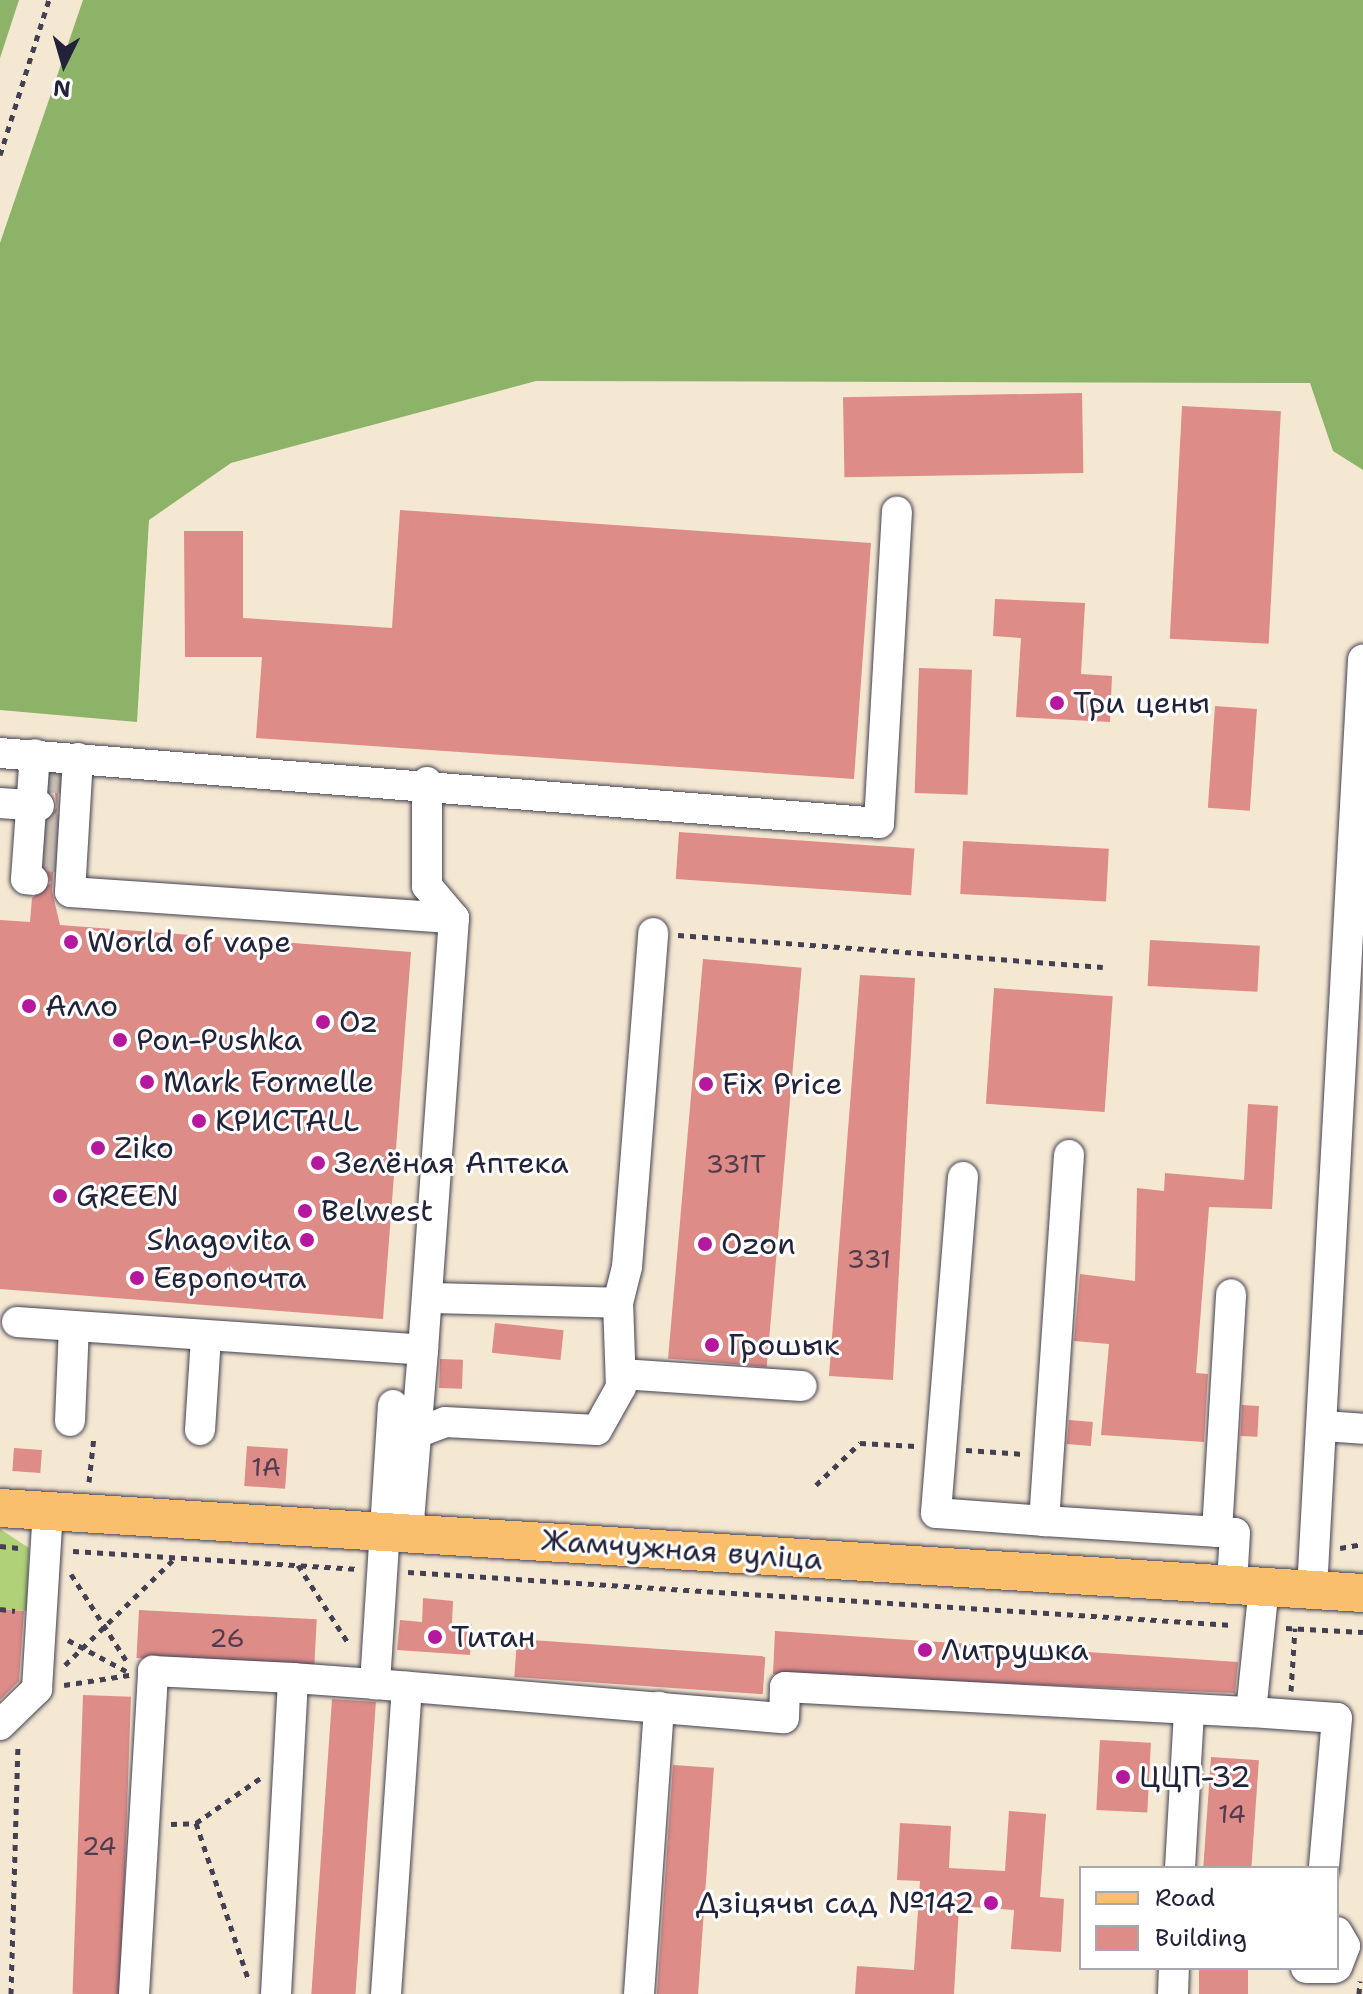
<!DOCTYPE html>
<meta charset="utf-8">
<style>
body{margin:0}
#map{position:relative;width:1363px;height:1994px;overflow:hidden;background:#f5e8d2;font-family:"Shantell Sans",sans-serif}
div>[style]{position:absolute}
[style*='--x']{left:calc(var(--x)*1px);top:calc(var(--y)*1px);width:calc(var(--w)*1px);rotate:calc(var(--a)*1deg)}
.green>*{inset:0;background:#b0d178}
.forest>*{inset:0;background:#8cb368}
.building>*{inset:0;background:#dd8c88;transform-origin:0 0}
.minor-tunnel>*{height:30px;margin-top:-15px;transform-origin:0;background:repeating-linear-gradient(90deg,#cbc0b4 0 30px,transparent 0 45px)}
.path>*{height:5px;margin-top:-2.5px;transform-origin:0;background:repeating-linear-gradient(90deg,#424052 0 6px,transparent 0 12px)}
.roads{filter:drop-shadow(0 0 2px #424052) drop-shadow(0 0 2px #424052)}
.minor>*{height:30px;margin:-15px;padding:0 15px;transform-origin:15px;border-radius:15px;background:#fff}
.major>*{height:38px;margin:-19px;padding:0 19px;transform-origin:19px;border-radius:19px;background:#f9bf6c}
.dots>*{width:22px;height:22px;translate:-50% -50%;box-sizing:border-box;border:4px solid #fff;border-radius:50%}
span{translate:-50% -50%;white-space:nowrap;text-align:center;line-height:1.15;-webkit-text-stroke:6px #fff;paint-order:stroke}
.number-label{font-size:26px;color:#513c4e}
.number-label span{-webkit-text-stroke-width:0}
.poi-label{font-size:30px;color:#22223b}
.left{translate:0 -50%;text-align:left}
.right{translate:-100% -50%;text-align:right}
.street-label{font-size:30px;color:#22223b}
.legend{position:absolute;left:1079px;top:1866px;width:260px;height:104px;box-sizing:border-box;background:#fff;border:2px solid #a7a7b1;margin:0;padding:10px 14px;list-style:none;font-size:24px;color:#22223b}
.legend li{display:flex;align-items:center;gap:16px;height:40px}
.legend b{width:40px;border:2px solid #a7a7b1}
.north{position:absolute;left:24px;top:24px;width:80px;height:80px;-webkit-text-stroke:6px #fff;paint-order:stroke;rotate:185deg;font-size:22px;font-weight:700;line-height:32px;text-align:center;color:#22223b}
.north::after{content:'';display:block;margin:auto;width:28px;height:36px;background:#22223b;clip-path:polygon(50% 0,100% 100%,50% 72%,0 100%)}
</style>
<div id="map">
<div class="green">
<div style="clip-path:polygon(0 1529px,29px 1548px,27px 1611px,0 1609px)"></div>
</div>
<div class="forest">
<div style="clip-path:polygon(0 0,19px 0,0 58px)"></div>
<div style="clip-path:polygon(83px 0,1363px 0,1363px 470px,1333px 451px,1310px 383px,536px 381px,231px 463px,149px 520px,137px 722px,0 710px,0 243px)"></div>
</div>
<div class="building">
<div style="left:1082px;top:393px;width:80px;height:239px;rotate:89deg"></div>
<div style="left:1182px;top:406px;width:99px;height:233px;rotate:3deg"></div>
<div style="clip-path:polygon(400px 510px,871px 543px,854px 779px,256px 738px,262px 657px,185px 657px,184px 531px,243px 531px,243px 618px,392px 628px)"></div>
<div style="clip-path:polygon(995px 599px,1085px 603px,1081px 674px,1112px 676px,1110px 722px,1016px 717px,1021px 638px,993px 636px)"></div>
<div style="left:919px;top:668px;width:53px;height:125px;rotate:2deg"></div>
<div style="left:1215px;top:706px;width:42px;height:102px;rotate:4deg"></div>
<div style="clip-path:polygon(52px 775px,59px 776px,52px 891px,60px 925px,411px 952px,383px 1319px,0 1289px,0 920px,30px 922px,32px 898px,51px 883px,45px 867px,48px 821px,57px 807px)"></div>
<div style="left:679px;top:832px;width:236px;height:47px;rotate:4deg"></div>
<div style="left:963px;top:841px;width:146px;height:53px;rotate:3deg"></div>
<div style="left:1150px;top:940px;width:110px;height:46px;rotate:3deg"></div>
<div style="left:703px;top:959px;width:99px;height:401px;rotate:5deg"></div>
<div style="clip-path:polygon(860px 975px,915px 978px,893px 1380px,829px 1376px)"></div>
<div style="left:994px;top:988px;width:119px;height:116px;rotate:4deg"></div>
<div style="clip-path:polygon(1248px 1104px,1278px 1106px,1272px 1209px,1209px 1207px,1196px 1373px,1208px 1374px,1204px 1442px,1101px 1435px,1109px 1344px,1074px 1341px,1080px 1274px,1135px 1281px,1137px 1188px,1164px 1191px,1165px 1173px,1244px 1180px)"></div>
<div style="left:495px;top:1323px;width:69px;height:30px;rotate:6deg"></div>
<div style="left:440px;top:1359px;width:23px;height:29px;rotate:2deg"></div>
<div style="left:1242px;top:1405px;width:17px;height:31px;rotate:3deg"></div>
<div style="left:1069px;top:1420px;width:24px;height:24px;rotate:5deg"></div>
<div style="left:247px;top:1446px;width:41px;height:40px;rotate:4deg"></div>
<div style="left:14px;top:1448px;width:28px;height:23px;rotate:4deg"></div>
<div style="clip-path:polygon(423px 1598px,453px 1601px,452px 1623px,472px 1624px,470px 1655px,397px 1650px,400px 1620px,422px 1622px)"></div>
<div style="clip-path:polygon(0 1609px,24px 1611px,19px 1681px,0 1700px)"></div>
<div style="left:139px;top:1610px;width:178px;height:48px;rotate:3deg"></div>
<div style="clip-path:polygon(775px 1631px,1238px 1662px,1235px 1693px,773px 1674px)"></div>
<div style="left:517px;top:1639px;width:249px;height:38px;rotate:4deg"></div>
<div style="left:83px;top:1695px;width:48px;height:299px;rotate:2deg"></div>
<div style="left:332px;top:1699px;width:44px;height:296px;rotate:4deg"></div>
<div style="left:1100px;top:1740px;width:51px;height:70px;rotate:3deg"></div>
<div style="left:1211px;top:1757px;width:48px;height:111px;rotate:4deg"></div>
<div style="left:673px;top:1765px;width:41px;height:230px;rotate:4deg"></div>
<div style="clip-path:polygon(1009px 1811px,1046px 1814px,1040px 1897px,1064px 1899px,1061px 1952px,1011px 1949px,1014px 1910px,959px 1906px,954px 1994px,855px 1994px,857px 1966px,914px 1970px,920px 1881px,897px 1880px,900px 1823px,951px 1826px,949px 1868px,1005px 1871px)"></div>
<div style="left:1199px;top:1968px;width:49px;height:26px"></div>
</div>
<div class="minor-tunnel">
<div style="--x:41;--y:777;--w:30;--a:4"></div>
<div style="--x:37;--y:827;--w:30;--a:6"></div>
<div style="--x:35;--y:855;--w:30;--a:6"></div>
</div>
<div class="path">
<div style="--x:0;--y:155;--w:163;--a:-72.5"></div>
<div style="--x:678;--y:935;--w:426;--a:4.3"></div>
<div style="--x:966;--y:1450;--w:58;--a:3.9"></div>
<div style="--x:89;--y:1482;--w:46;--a:-83.8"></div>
<div style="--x:816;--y:1485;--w:61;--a:-43.7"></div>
<div style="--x:860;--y:1443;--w:56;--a:3.1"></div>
<div style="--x:0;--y:1546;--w:19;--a:6"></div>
<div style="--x:1340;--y:1548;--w:23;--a:-10"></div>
<div style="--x:73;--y:1551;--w:286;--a:3.6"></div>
<div style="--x:298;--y:1565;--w:94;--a:57.2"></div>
<div style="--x:408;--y:1572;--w:826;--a:3.68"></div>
<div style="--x:71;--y:1574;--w:106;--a:57.4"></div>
<div style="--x:0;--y:1609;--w:15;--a:8"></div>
<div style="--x:1286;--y:1628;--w:77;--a:3"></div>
<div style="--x:68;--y:1640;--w:66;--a:28.1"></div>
<div style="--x:65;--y:1665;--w:156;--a:-44.2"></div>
<div style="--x:64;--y:1685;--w:66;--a:-8.7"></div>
<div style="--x:1291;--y:1691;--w:63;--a:-86.4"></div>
<div style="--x:196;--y:1823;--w:163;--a:71.5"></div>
<div style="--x:171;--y:1824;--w:25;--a:-2"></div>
<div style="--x:196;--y:1823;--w:80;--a:-34.9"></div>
<div style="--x:11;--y:1994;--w:251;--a:-88.4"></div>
<div style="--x:1359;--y:1994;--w:13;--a:-86"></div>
</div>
<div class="roads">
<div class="minor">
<div style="--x:0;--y:753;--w:882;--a:4.55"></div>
<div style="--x:879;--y:823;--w:312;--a:-86.7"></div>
<div style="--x:78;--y:758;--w:134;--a:93.4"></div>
<div style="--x:70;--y:892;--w:385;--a:3.9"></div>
<div style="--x:0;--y:803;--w:39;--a:4"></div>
<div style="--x:33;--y:880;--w:7;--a:-172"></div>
<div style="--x:26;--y:879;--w:125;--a:-85.9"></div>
<div style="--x:1069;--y:1155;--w:367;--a:93.9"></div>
<div style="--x:1044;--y:1521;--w:191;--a:3.6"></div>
<div style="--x:1235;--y:1533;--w:51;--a:93.4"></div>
<div style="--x:963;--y:1177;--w:337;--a:94.6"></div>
<div style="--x:936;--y:1513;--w:108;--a:4.2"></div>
<div style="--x:432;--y:1298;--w:186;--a:1.5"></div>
<div style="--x:618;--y:1303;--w:37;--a:-76"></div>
<div style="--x:627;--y:1267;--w:335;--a:-85.5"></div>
<div style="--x:17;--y:1322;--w:407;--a:3.9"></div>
<div style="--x:423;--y:1350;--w:433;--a:-85.9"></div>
<div style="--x:454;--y:918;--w:42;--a:-130.2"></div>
<div style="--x:427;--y:886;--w:104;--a:-90"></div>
<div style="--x:621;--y:1374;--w:181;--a:3.8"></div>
<div style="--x:393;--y:1405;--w:280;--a:93.7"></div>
<div style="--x:375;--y:1684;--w:410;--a:4.8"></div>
<div style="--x:784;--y:1718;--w:31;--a:-88"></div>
<div style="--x:785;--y:1687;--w:467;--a:3.1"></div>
<div style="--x:1251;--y:1712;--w:127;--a:-84.1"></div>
<div style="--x:70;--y:1421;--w:94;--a:-87.6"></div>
<div style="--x:1324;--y:1426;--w:39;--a:4"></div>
<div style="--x:200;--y:1430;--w:93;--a:-86.3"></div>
<div style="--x:414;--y:1434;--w:33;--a:-21"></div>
<div style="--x:445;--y:1422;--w:152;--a:3"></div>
<div style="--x:597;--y:1430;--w:49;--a:-60.8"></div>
<div style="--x:621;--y:1387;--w:84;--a:-92"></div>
<div style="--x:1217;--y:1532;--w:238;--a:-86.6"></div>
<div style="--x:408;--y:1533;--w:184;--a:-85.3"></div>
<div style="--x:1312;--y:1590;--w:932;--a:-86.86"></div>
<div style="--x:1251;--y:1712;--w:86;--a:4"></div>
<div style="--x:1337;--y:1718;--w:151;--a:95"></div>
<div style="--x:0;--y:1725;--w:52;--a:-44.2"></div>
<div style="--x:37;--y:1689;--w:178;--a:-86.5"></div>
<div style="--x:1180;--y:1868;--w:158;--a:-86.7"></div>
<div style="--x:1337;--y:1932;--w:16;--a:60"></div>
<div style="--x:1345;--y:1946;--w:22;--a:111"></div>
<div style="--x:1306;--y:1968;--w:29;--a:0"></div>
<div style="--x:134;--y:1994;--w:324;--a:-86.6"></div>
<div style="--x:153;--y:1671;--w:140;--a:2.9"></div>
<div style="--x:276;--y:1994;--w:316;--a:-86.9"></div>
<div style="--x:293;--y:1678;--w:82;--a:4.2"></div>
<div style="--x:386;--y:1994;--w:308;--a:-86.1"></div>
<div style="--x:639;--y:1994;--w:288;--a:-86"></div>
<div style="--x:1173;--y:1994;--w:26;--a:-88"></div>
</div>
<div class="major">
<div style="--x:0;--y:1508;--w:1366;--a:3.57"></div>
</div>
</div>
<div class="dots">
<div style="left:1057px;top:703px;background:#b5179e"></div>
<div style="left:71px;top:942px;background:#b5179e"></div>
<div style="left:29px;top:1006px;background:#b5179e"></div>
<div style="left:323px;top:1022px;background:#b5179e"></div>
<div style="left:120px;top:1040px;background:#b5179e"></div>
<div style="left:147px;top:1082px;background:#b5179e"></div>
<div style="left:706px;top:1084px;background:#b5179e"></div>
<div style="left:199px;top:1121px;background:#b5179e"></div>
<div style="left:98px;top:1148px;background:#b5179e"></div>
<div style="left:318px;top:1163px;background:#b5179e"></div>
<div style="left:60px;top:1196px;background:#b5179e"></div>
<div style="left:305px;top:1211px;background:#b5179e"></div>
<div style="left:307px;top:1240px;background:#b5179e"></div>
<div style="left:705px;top:1244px;background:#b5179e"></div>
<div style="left:137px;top:1278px;background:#b5179e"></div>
<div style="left:712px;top:1345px;background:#b5179e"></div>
<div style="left:435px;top:1637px;background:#b5179e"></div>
<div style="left:925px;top:1650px;background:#b5179e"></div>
<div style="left:1123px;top:1777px;background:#b5179e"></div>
<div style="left:991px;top:1903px;background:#b5179e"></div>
</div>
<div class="number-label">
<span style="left:736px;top:1164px">331Т</span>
<span style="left:869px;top:1259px">331</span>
<span style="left:266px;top:1467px">1А</span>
<span style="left:227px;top:1638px">26</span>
<span style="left:1232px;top:1814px">14</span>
<span style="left:99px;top:1846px">24</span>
</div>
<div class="poi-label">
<span class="left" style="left:1073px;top:703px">Три цены</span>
<span class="left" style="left:87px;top:942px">World of vape</span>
<span class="left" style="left:45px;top:1006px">Алло</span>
<span class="left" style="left:339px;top:1022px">Oz</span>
<span class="left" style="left:136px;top:1040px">Pon-Pushka</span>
<span class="left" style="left:163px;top:1082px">Mark Formelle</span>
<span class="left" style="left:722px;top:1084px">Fix Price</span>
<span class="left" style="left:215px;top:1121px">КРИСТАLL</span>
<span class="left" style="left:114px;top:1148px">Ziko</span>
<span class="left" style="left:334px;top:1163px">Зелёная Аптека</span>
<span class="left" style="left:76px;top:1196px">GREEN</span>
<span class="left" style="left:321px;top:1211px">Belwest</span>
<span class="right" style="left:291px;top:1240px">Shagovita</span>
<span class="left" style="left:721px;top:1244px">Ozon</span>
<span class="left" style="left:153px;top:1278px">Европочта</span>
<span class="left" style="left:728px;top:1345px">Грошык</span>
<span class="left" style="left:451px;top:1637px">Титан</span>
<span class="left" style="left:941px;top:1650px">Литрушка</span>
<span class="left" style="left:1139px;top:1777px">ЦЦП-32</span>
<span class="right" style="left:975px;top:1903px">Дзіцячы сад №142</span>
</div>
<div class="street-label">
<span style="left:682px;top:1550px;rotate:4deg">Жамчужная вуліца</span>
</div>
<ul class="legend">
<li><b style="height:10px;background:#f9bf6c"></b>Road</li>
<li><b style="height:22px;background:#dd8c88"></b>Building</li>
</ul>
<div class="north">N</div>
</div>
